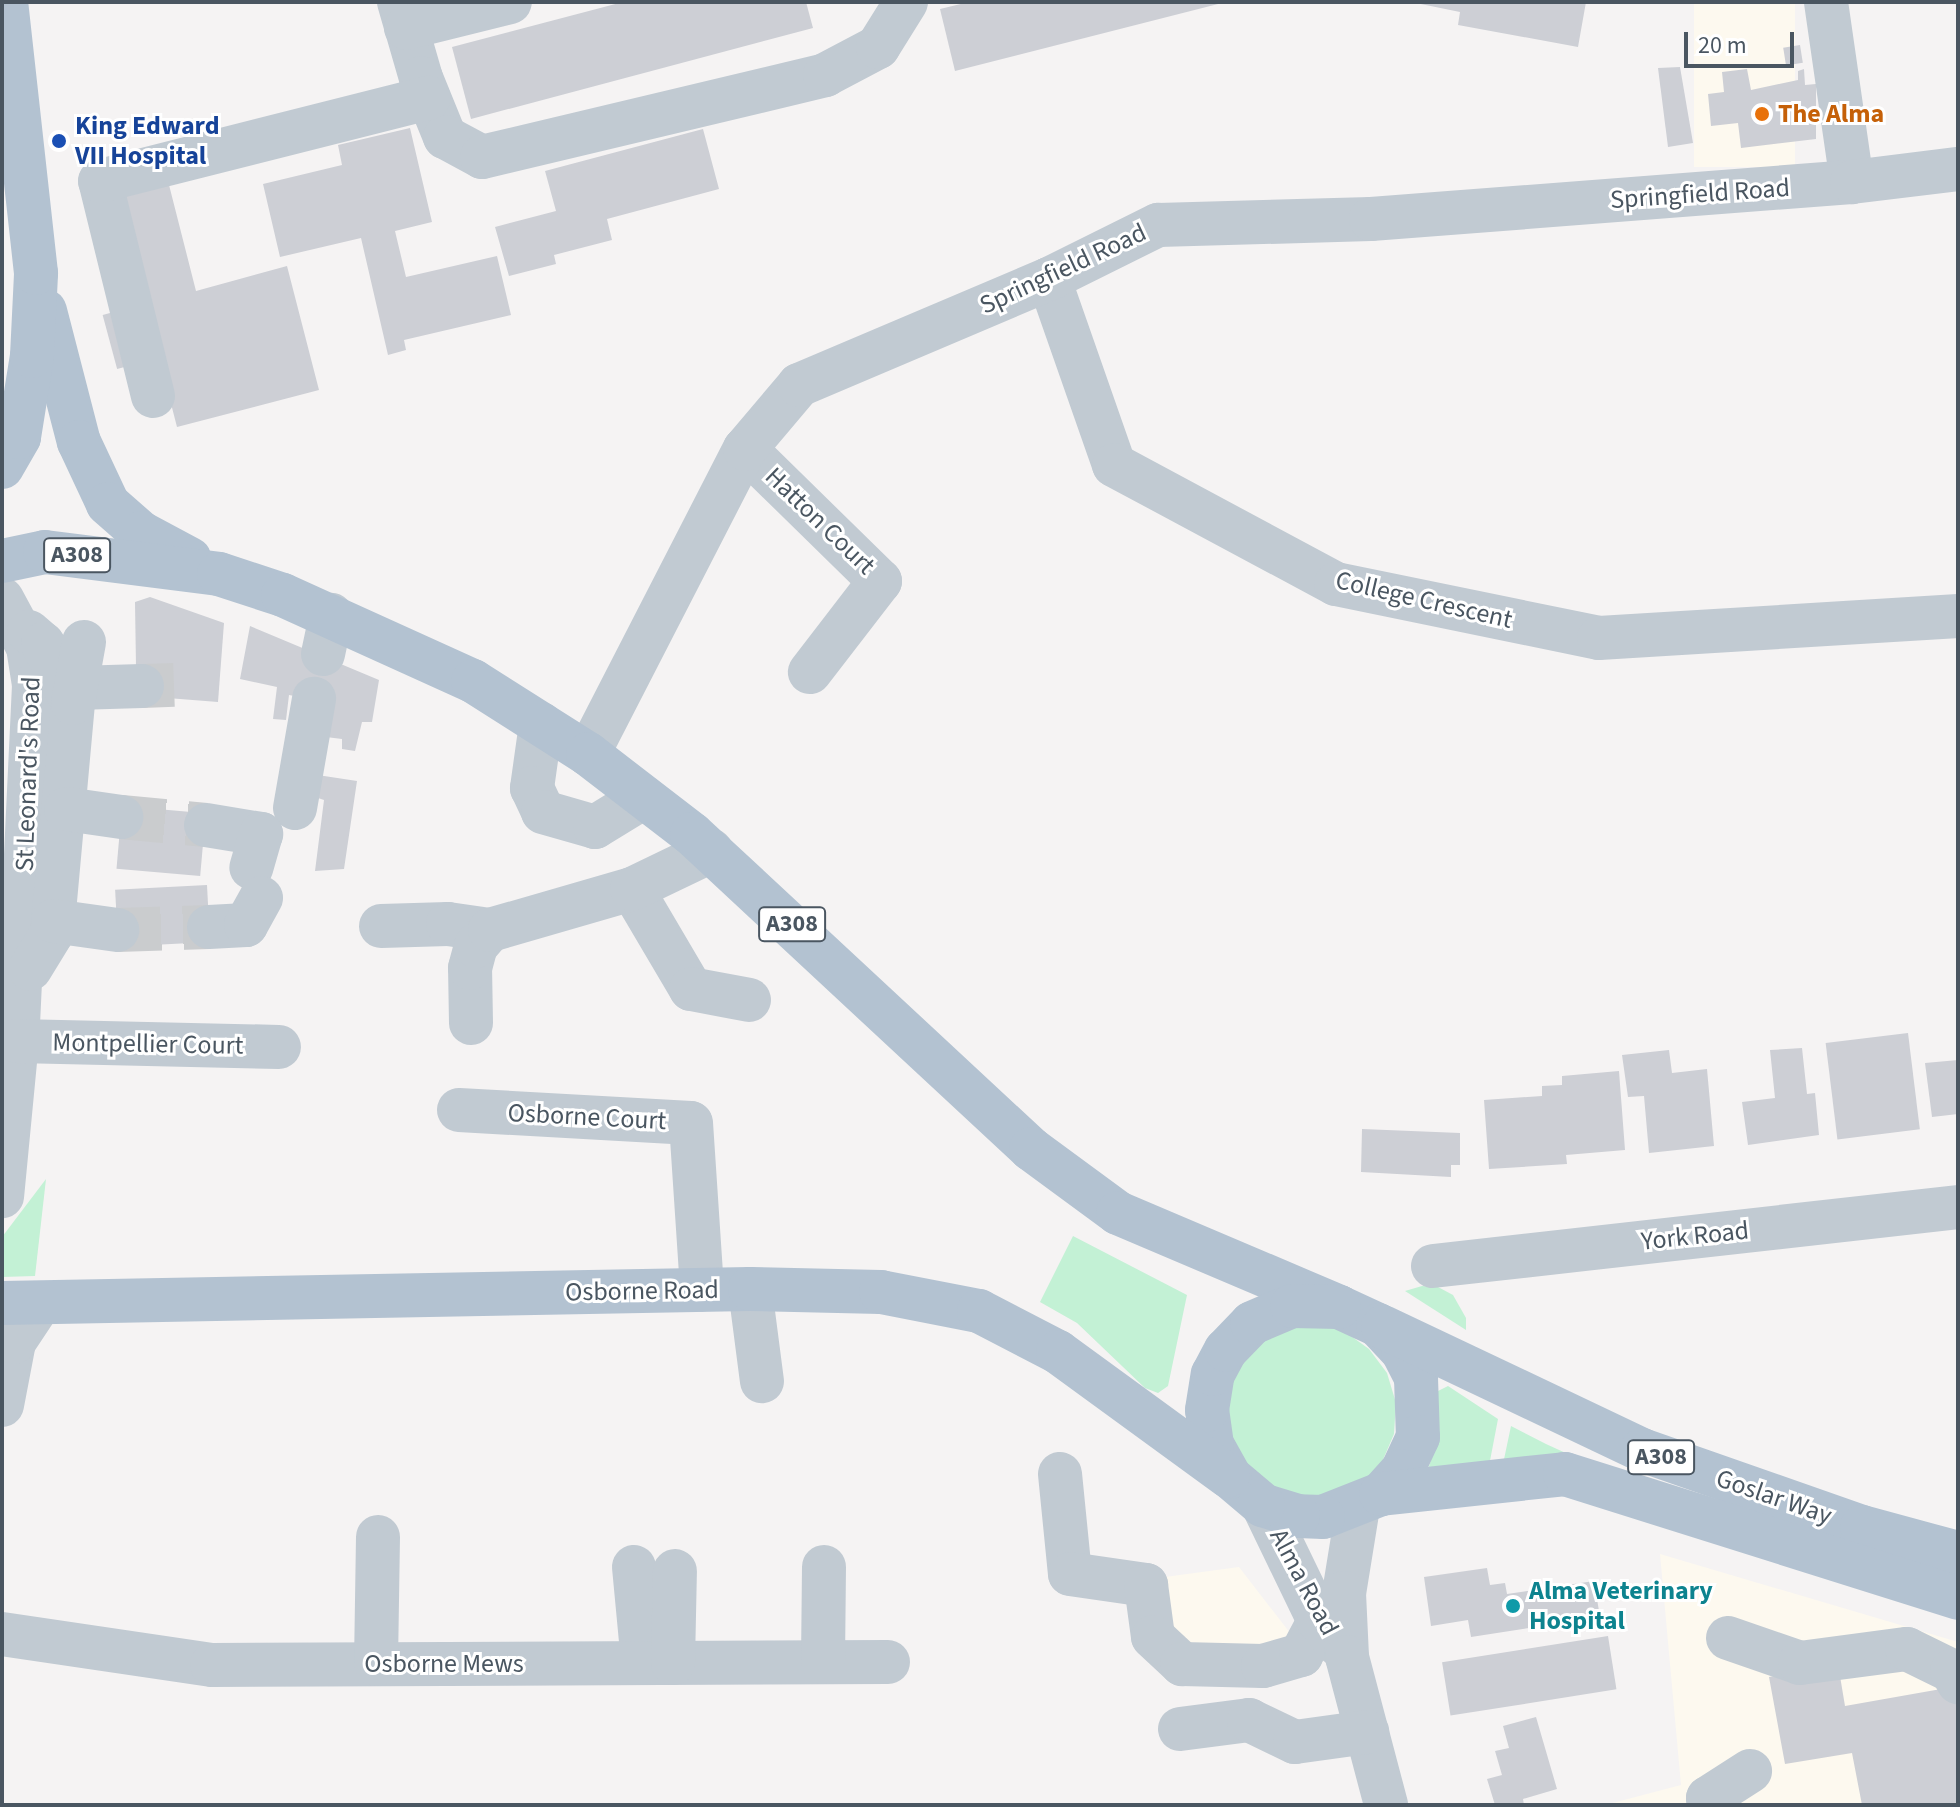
<!DOCTYPE html>
<style>
body{margin:0}
#map{position:relative;width:1960px;height:1807px;overflow:hidden;background:#f5f3f3;font-family:"Source Sans 3",sans-serif}
div>[style]{position:absolute}
[style*='--x']{left:calc(var(--x)*1px);top:calc(var(--y)*1px);width:calc(var(--w)*1px);rotate:calc(var(--a)*1deg)}
.commercial>*{inset:0;background:#fdf9ef;transform-origin:0 0}
.green>*{inset:0;background:#c3f1d5}
.building>*{inset:0;background:#cdcfd5;transform-origin:0 0}
.minor-tunnel>*{height:44px;margin-top:-22px;transform-origin:0;background:repeating-linear-gradient(90deg,#caccce 0 44px,transparent 0 66px)}
.minor>*{height:44px;margin:-22px;padding:0 22px;transform-origin:22px;border-radius:22px;background:#c1cad2}
.major>*{height:44px;margin:-22px;padding:0 22px;transform-origin:22px;border-radius:22px;background:#b3c2d1}
.dots>*{width:22px;height:22px;translate:-50% -50%;box-sizing:border-box;border:4px solid #fff;border-radius:50%}
span{translate:-50% -50%;white-space:nowrap;text-align:center;line-height:1.15;-webkit-text-stroke:6px #fff;paint-order:stroke}
.shield-label span{padding:2px 6px;background:#fff;border:2px solid;border-radius:6px;-webkit-text-stroke-width:0}
.shield-label{font-size:24px;color:#4a5661;font-weight:700}
.food-label{font-size:26px;color:#c56008;font-weight:700}
.left{translate:0 -50%;text-align:left}
.transit-label{font-size:26px;color:#164399;font-weight:700}
.street-label{font-size:26px;color:#4a5661}
.culture-label{font-size:26px;color:#0d838f;font-weight:700}
.frame{position:absolute;inset:0;border:4px solid #4a5661;pointer-events:none}
.scale{position:absolute;left:1684px;top:32px;width:110px;height:36px;box-sizing:border-box;border:4px solid #4a5661;border-top:0;padding-left:10px;font-size:24px;line-height:28px;white-space:nowrap;color:#4a5661;-webkit-text-stroke:6px #fff;paint-order:stroke}
</style>
<div id="map">
<div class="commercial">
<div style="left:1694px;top:2px;width:101px;height:165px"></div>
<div style="clip-path:polygon(1660px 1554px,1958px 1642px,1958px 1805px,1605px 1805px,1681px 1785px)"></div>
<div style="clip-path:polygon(1239px 1567px,1297px 1642px,1175px 1664px,1150px 1579px)"></div>
</div>
<div class="green">
<div style="clip-path:polygon(46px 1179px,35px 1276px,2px 1277px,2px 1237px)"></div>
<div style="clip-path:polygon(1073px 1236px,1187px 1295px,1168px 1386px,1158px 1393px,1145px 1388px,1077px 1323px,1040px 1302px)"></div>
<div style="clip-path:polygon(1422px 1286px,1438px 1287px,1453px 1295px,1466px 1318px,1466px 1330px,1405px 1291px)"></div>
<div style="clip-path:polygon(1314px 1323px,1344px 1331px,1369px 1349px,1387px 1373px,1396px 1403px,1394px 1434px,1382px 1462px,1361px 1485px,1302px 1504px,1229px 1463px,1221px 1380px,1258px 1336px)"></div>
<div style="clip-path:polygon(1448px 1386px,1498px 1419px,1489px 1466px,1428px 1469px,1438px 1440px,1438px 1391px)"></div>
<div style="clip-path:polygon(1511px 1426px,1546px 1444px,1649px 1491px,1503px 1464px)"></div>
</div>
<div class="building">
<div style="clip-path:polygon(623px 2px,806px 2px,813px 28px,471px 119px,452px 47px)"></div>
<div style="clip-path:polygon(969px 2px,1222px 2px,1222px 3px,955px 71px,940px 9px)"></div>
<div style="clip-path:polygon(1411px 2px,1586px 2px,1578px 47px,1458px 25px,1460px 12px)"></div>
<div style="left:1800px;top:45px;width:18px;height:17px;rotate:81deg"></div>
<div style="clip-path:polygon(1680px 67px,1693px 143px,1668px 147px,1658px 68px)"></div>
<div style="clip-path:polygon(1747px 69px,1751px 90px,1798px 80px,1798px 71px,1804px 69px,1805px 85px,1816px 84px,1816px 139px,1741px 148px,1738px 123px,1711px 126px,1708px 94px,1724px 92px,1722px 72px)"></div>
<div style="clip-path:polygon(410px 128px,432px 222px,395px 231px,406px 277px,497px 256px,511px 315px,404px 340px,406px 350px,388px 355px,361px 238px,280px 257px,263px 184px,342px 165px,338px 145px)"></div>
<div style="clip-path:polygon(703px 129px,719px 189px,607px 219px,612px 240px,554px 255px,556px 264px,509px 276px,495px 227px,556px 211px,545px 171px)"></div>
<div style="clip-path:polygon(167px 177px,196px 291px,287px 266px,319px 390px,177px 427px,116px 190px)"></div>
<div style="left:121px;top:310px;width:56px;height:19px;rotate:75deg"></div>
<div style="clip-path:polygon(150px 597px,224px 623px,218px 702px,142px 696px,136px 667px,135px 602px)"></div>
<div style="clip-path:polygon(250px 626px,379px 680px,372px 722px,362px 722px,355px 751px,342px 749px,342px 739px,318px 736px,328px 702px,289px 695px,286px 720px,273px 719px,277px 687px,240px 679px)"></div>
<div style="clip-path:polygon(311px 774px,357px 781px,344px 869px,315px 871px,324px 800px,309px 795px)"></div>
<div style="left:122px;top:806px;width:84px;height:63px;rotate:5deg"></div>
<div style="left:207px;top:885px;width:57px;height:92px;rotate:87deg"></div>
<div style="left:1908px;top:1033px;width:97px;height:83px;rotate:83deg"></div>
<div style="clip-path:polygon(1802px 1048px,1807px 1094px,1815px 1093px,1819px 1135px,1748px 1145px,1742px 1102px,1775px 1098px,1770px 1050px)"></div>
<div style="clip-path:polygon(1669px 1050px,1672px 1073px,1707px 1069px,1714px 1146px,1649px 1153px,1644px 1096px,1628px 1097px,1622px 1055px)"></div>
<div style="clip-path:polygon(1958px 1060px,1958px 1114px,1932px 1117px,1925px 1063px)"></div>
<div style="clip-path:polygon(1619px 1071px,1625px 1150px,1566px 1155px,1567px 1164px,1489px 1169px,1484px 1100px,1542px 1096px,1542px 1086px,1562px 1085px,1562px 1076px)"></div>
<div style="clip-path:polygon(1362px 1129px,1460px 1133px,1460px 1165px,1451px 1165px,1451px 1177px,1361px 1172px)"></div>
<div style="clip-path:polygon(1487px 1568px,1490px 1585px,1505px 1583px,1507px 1594px,1594px 1581px,1600px 1617px,1471px 1637px,1468px 1620px,1431px 1626px,1424px 1577px)"></div>
<div style="left:1608px;top:1636px;width:54px;height:168px;rotate:81deg"></div>
<div style="clip-path:polygon(1838px 1664px,1845px 1706px,1958px 1686px,1958px 1805px,1862px 1805px,1852px 1753px,1785px 1764px,1769px 1677px)"></div>
<div style="clip-path:polygon(1536px 1717px,1557px 1789px,1523px 1799px,1524px 1805px,1495px 1805px,1487px 1779px,1502px 1775px,1495px 1751px,1509px 1748px,1503px 1726px)"></div>
</div>
<div class="minor-tunnel">
<div style="--x:142;--y:686;--w:32;--a:-2"></div>
<div style="--x:121;--y:817;--w:85;--a:5.4"></div>
<div style="--x:117;--y:930;--w:92;--a:-1.9"></div>
</div>
<div class="minor">
<div style="--x:399;--y:2;--w:79;--a:73.9"></div>
<div style="--x:421;--y:78;--w:64;--a:67.9"></div>
<div style="--x:445;--y:137;--w:42;--a:28.4"></div>
<div style="--x:482;--y:157;--w:353;--a:-13.4"></div>
<div style="--x:825;--y:75;--w:60;--a:-27.8"></div>
<div style="--x:878;--y:47;--w:53;--a:-58.1"></div>
<div style="--x:1826;--y:2;--w:182;--a:81.8"></div>
<div style="--x:406;--y:28;--w:107;--a:-14"></div>
<div style="--x:1049;--y:279;--w:197;--a:70.7"></div>
<div style="--x:1114;--y:465;--w:252;--a:28.2"></div>
<div style="--x:1336;--y:584;--w:268;--a:11.6"></div>
<div style="--x:1599;--y:638;--w:360;--a:-3.5"></div>
<div style="--x:153;--y:396;--w:221;--a:-103.8"></div>
<div style="--x:100;--y:181;--w:339;--a:-14.2"></div>
<div style="--x:745;--y:449;--w:189;--a:44.4"></div>
<div style="--x:880;--y:581;--w:115;--a:127.6"></div>
<div style="--x:2;--y:599;--w:55;--a:61.6"></div>
<div style="--x:28;--y:647;--w:38;--a:81"></div>
<div style="--x:34;--y:685;--w:356;--a:92.7"></div>
<div style="--x:17;--y:1041;--w:156;--a:95.5"></div>
<div style="--x:29;--y:632;--w:18;--a:41"></div>
<div style="--x:43;--y:644;--w:66;--a:63"></div>
<div style="--x:73;--y:703;--w:231;--a:95.2"></div>
<div style="--x:52;--y:933;--w:42;--a:121.4"></div>
<div style="--x:323;--y:654;--w:40;--a:-78"></div>
<div style="--x:76;--y:688;--w:66;--a:-1.7"></div>
<div style="--x:73;--y:703;--w:62;--a:-79.8"></div>
<div style="--x:541;--y:724;--w:65;--a:98"></div>
<div style="--x:532;--y:788;--w:26;--a:65"></div>
<div style="--x:543;--y:812;--w:54;--a:16.1"></div>
<div style="--x:595;--y:827;--w:57;--a:-31.5"></div>
<div style="--x:588;--y:754;--w:343;--a:-62.8"></div>
<div style="--x:745;--y:449;--w:84;--a:-49.8"></div>
<div style="--x:799;--y:385;--w:272;--a:-23"></div>
<div style="--x:1049;--y:279;--w:122;--a:-26.4"></div>
<div style="--x:1158;--y:225;--w:213;--a:-1.6"></div>
<div style="--x:1371;--y:219;--w:482;--a:-4.4"></div>
<div style="--x:1852;--y:182;--w:107;--a:-7"></div>
<div style="--x:295;--y:808;--w:111;--a:-80.1"></div>
<div style="--x:66;--y:809;--w:56;--a:8.3"></div>
<div style="--x:206;--y:825;--w:56;--a:9.3"></div>
<div style="--x:261;--y:834;--w:35;--a:106"></div>
<div style="--x:632;--y:889;--w:116;--a:59.5"></div>
<div style="--x:691;--y:989;--w:59;--a:10.7"></div>
<div style="--x:53;--y:921;--w:65;--a:8"></div>
<div style="--x:381;--y:926;--w:67;--a:-1.7"></div>
<div style="--x:448;--y:924;--w:42;--a:8.1"></div>
<div style="--x:209;--y:927;--w:37;--a:-3"></div>
<div style="--x:246;--y:925;--w:31;--a:-61"></div>
<div style="--x:471;--y:1023;--w:55;--a:-91"></div>
<div style="--x:470;--y:968;--w:23;--a:-75"></div>
<div style="--x:476;--y:946;--w:21;--a:-49"></div>
<div style="--x:490;--y:930;--w:148;--a:-16.1"></div>
<div style="--x:632;--y:889;--w:88;--a:-25.7"></div>
<div style="--x:17;--y:1041;--w:262;--a:1.3"></div>
<div style="--x:459;--y:1110;--w:232;--a:3.2"></div>
<div style="--x:691;--y:1123;--w:167;--a:86.2"></div>
<div style="--x:1433;--y:1266;--w:528;--a:-6.41"></div>
<div style="--x:750;--y:1289;--w:93;--a:82.6"></div>
<div style="--x:2;--y:1405;--w:64;--a:-79.2"></div>
<div style="--x:14;--y:1342;--w:47;--a:-56.3"></div>
<div style="--x:1060;--y:1474;--w:100;--a:84.3"></div>
<div style="--x:1070;--y:1574;--w:77;--a:8.2"></div>
<div style="--x:1146;--y:1585;--w:52;--a:82.3"></div>
<div style="--x:1153;--y:1637;--w:40;--a:43"></div>
<div style="--x:1182;--y:1664;--w:81;--a:1.4"></div>
<div style="--x:1263;--y:1666;--w:40;--a:-16"></div>
<div style="--x:1301;--y:1655;--w:38;--a:-62"></div>
<div style="--x:1263;--y:1505;--w:129;--a:64.2"></div>
<div style="--x:1319;--y:1621;--w:28;--a:52"></div>
<div style="--x:1358;--y:1507;--w:87;--a:99.2"></div>
<div style="--x:1344;--y:1593;--w:64;--a:87.3"></div>
<div style="--x:1347;--y:1657;--w:153;--a:75.2"></div>
<div style="--x:634;--y:1567;--w:96;--a:84.6"></div>
<div style="--x:2;--y:1634;--w:212;--a:8.4"></div>
<div style="--x:212;--y:1665;--w:676;--a:-0.25"></div>
<div style="--x:1728;--y:1638;--w:76;--a:19.1"></div>
<div style="--x:1800;--y:1663;--w:108;--a:-7.5"></div>
<div style="--x:1907;--y:1649;--w:50;--a:26.1"></div>
<div style="--x:1952;--y:1671;--w:13;--a:61"></div>
<div style="--x:823;--y:1662;--w:95;--a:-89.4"></div>
<div style="--x:673;--y:1663;--w:92;--a:-88.8"></div>
<div style="--x:376;--y:1664;--w:127;--a:-89.1"></div>
<div style="--x:1180;--y:1729;--w:70;--a:-7.4"></div>
<div style="--x:1249;--y:1720;--w:51;--a:25.6"></div>
<div style="--x:1295;--y:1742;--w:73;--a:-7.9"></div>
<div style="--x:1709;--y:1805;--w:7;--a:-98"></div>
<div style="--x:1708;--y:1798;--w:50;--a:-32.7"></div>
</div>
<div class="major">
<div style="--x:45;--y:311;--w:135;--a:75.5"></div>
<div style="--x:79;--y:442;--w:68;--a:64.9"></div>
<div style="--x:108;--y:504;--w:44;--a:41.3"></div>
<div style="--x:141;--y:533;--w:55;--a:28"></div>
<div style="--x:2;--y:467;--w:34;--a:-60"></div>
<div style="--x:19;--y:437;--w:82;--a:-80.9"></div>
<div style="--x:32;--y:356;--w:83;--a:-87.2"></div>
<div style="--x:36;--y:273;--w:273;--a:-96.3"></div>
<div style="--x:2;--y:561;--w:44;--a:-11.8"></div>
<div style="--x:45;--y:552;--w:175;--a:7.2"></div>
<div style="--x:219;--y:574;--w:67;--a:18.2"></div>
<div style="--x:283;--y:595;--w:209;--a:24.4"></div>
<div style="--x:473;--y:681;--w:136;--a:32.4"></div>
<div style="--x:588;--y:754;--w:131;--a:37.6"></div>
<div style="--x:692;--y:834;--w:463;--a:42.9"></div>
<div style="--x:1031;--y:1149;--w:108;--a:36.3"></div>
<div style="--x:1118;--y:1213;--w:240;--a:23"></div>
<div style="--x:1339;--y:1307;--w:43;--a:24.8"></div>
<div style="--x:1378;--y:1325;--w:37;--a:47"></div>
<div style="--x:1403;--y:1352;--w:29;--a:63"></div>
<div style="--x:1416;--y:1378;--w:59;--a:88.1"></div>
<div style="--x:1418;--y:1437;--w:38;--a:115"></div>
<div style="--x:1402;--y:1471;--w:31;--a:132"></div>
<div style="--x:1381;--y:1494;--w:62;--a:158.4"></div>
<div style="--x:1323;--y:1517;--w:25;--a:-178"></div>
<div style="--x:1298;--y:1516;--w:37;--a:-163"></div>
<div style="--x:1263;--y:1505;--w:43;--a:-139.7"></div>
<div style="--x:1230;--y:1477;--w:37;--a:-119"></div>
<div style="--x:1212;--y:1445;--w:35;--a:-98"></div>
<div style="--x:1207;--y:1410;--w:36;--a:-81"></div>
<div style="--x:1213;--y:1374;--w:27;--a:-62"></div>
<div style="--x:1226;--y:1350;--w:37;--a:-46"></div>
<div style="--x:1252;--y:1323;--w:43;--a:-23"></div>
<div style="--x:1292;--y:1306;--w:47;--a:1.2"></div>
<div style="--x:2;--y:1303;--w:748;--a:-1.07"></div>
<div style="--x:750;--y:1289;--w:131;--a:1.3"></div>
<div style="--x:881;--y:1292;--w:100;--a:11"></div>
<div style="--x:979;--y:1311;--w:89;--a:27.4"></div>
<div style="--x:1058;--y:1352;--w:210;--a:36.1"></div>
<div style="--x:1383;--y:1327;--w:287;--a:25.4"></div>
<div style="--x:1642;--y:1450;--w:233;--a:19.3"></div>
<div style="--x:1862;--y:1527;--w:99;--a:15.2"></div>
<div style="--x:1381;--y:1494;--w:185;--a:-6.2"></div>
<div style="--x:1565;--y:1474;--w:412;--a:17.5"></div>
</div>
<div class="dots">
<div style="left:1762px;top:114px;background:#e8710a"></div>
<div style="left:59px;top:141px;background:#1a4fb4"></div>
<div style="left:1513px;top:1606px;background:#0f9aa8"></div>
</div>
<div class="shield-label">
<span style="left:77px;top:555px">A308</span>
<span style="left:792px;top:924px">A308</span>
<span style="left:1661px;top:1457px">A308</span>
</div>
<div class="food-label">
<span class="left" style="left:1778px;top:114px">The Alma</span>
</div>
<div class="transit-label">
<span class="left" style="left:75px;top:141px">King Edward<br>VII Hospital</span>
</div>
<div class="street-label">
<span style="left:1700px;top:194px;rotate:-4deg">Springfield Road</span>
<span style="left:1063px;top:269px;rotate:-25deg">Springfield Road</span>
<span style="left:820px;top:521px;rotate:44deg">Hatton Court</span>
<span style="left:1424px;top:600px;rotate:13deg">College Crescent</span>
<span style="left:28px;top:774px;rotate:-88deg">St Leonard's Road</span>
<span style="left:148px;top:1044px;rotate:1deg">Montpellier Court</span>
<span style="left:587px;top:1117px;rotate:3deg">Osborne Court</span>
<span style="left:1695px;top:1236px;rotate:-6deg">York Road</span>
<span style="left:642px;top:1291px;rotate:-1deg">Osborne Road</span>
<span style="left:1774px;top:1497px;rotate:19deg">Goslar Way</span>
<span style="left:1304px;top:1582px;rotate:62deg">Alma Road</span>
<span style="left:444px;top:1664px">Osborne Mews</span>
</div>
<div class="culture-label">
<span class="left" style="left:1529px;top:1606px">Alma Veterinary<br>Hospital</span>
</div>
<div class="frame"></div>
<div class="scale">20 m</div>
</div>
